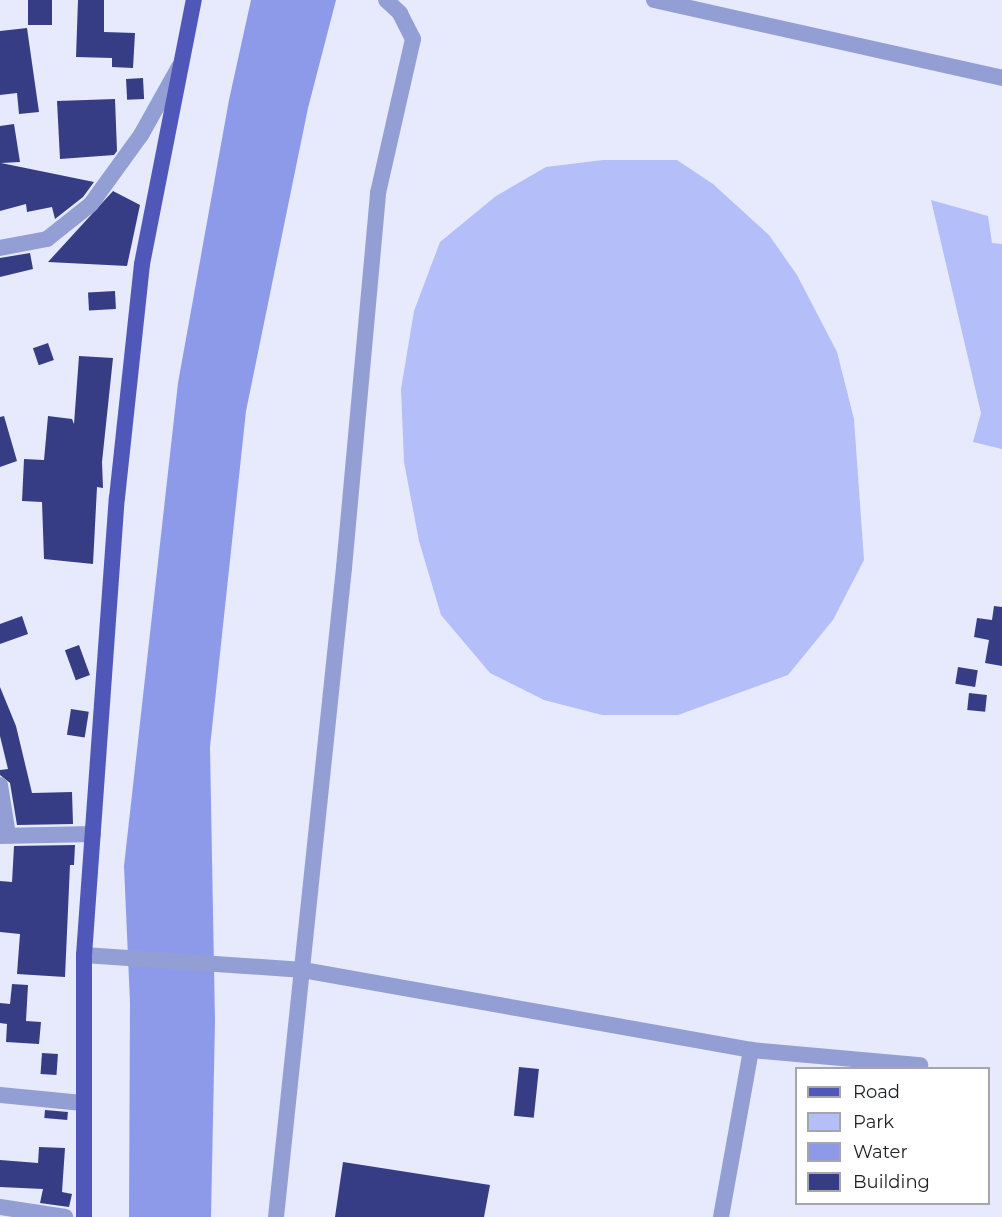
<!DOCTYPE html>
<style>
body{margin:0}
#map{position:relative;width:1002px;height:1217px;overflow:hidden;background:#e6eafc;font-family:Montserrat,sans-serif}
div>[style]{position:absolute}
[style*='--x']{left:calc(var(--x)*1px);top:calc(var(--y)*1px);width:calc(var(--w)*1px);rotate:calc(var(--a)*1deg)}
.green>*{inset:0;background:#b4bff9}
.water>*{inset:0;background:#8d9aea}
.building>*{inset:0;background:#363d84;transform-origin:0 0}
.minor>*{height:16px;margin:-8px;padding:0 8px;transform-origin:8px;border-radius:8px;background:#939ed4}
.primary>*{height:16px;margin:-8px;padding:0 8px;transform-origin:8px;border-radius:8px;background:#4f58b9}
span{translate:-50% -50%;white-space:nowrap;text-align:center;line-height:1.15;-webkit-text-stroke:6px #fff;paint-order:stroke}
.legend{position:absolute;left:795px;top:1067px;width:195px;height:138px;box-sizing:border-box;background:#fff;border:2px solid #a5a6a9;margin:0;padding:8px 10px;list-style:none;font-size:18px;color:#1f2127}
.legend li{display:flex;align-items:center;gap:12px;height:30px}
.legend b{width:30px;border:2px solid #a5a6a9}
</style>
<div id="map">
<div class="green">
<div style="clip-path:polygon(603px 160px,677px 160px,713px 184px,769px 235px,797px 275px,837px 352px,854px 419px,864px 560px,833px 620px,788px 675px,678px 715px,602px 715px,544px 700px,490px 673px,441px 615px,419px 541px,404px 462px,401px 389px,414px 311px,440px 242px,496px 196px,546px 167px)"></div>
<div style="clip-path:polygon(931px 200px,988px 216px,992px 243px,1002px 244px,1002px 449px,973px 442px,981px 413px)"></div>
</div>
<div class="water">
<div style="clip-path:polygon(251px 0,336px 0,308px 108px,246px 411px,210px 747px,215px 1021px,211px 1217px,129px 1217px,130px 1003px,124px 866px,178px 383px,229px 100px)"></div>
</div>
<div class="building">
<div style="left:28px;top:0;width:24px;height:25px"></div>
<div style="clip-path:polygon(78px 0,104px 0,104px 32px,135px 33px,133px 68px,112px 67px,112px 58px,76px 57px)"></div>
<div style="clip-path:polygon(27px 28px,39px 112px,19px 114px,17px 93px,0 95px,0 31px)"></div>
<div style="left:143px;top:78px;width:21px;height:17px;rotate:87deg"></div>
<div style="clip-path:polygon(115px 99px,117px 151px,114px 155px,60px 159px,57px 101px)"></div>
<div style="clip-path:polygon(14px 124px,20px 162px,1px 163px,94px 182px,83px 197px,55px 219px,52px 207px,27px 212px,26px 204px,0 211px,0 126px)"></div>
<div style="clip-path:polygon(113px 191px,140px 205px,127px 266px,48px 262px)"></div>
<div style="clip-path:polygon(30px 253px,33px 269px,0 277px,0 258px)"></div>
<div style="left:115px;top:291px;width:18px;height:27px;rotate:87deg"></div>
<div style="left:48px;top:343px;width:18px;height:16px;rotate:71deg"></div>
<div style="clip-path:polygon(79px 356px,113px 358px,102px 462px,103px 488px,97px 487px,93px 564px,44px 559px,42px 502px,22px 501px,24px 459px,44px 460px,48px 416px,72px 419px,74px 424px)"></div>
<div style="clip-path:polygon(4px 416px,17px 461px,0 467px,0 417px)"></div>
<div style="clip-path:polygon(994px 606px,1002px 607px,1002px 666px,985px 663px,989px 640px,974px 637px,977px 618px,992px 620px)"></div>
<div style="clip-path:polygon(22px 616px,28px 634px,0 644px,0 624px)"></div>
<div style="left:79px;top:645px;width:32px;height:15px;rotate:70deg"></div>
<div style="left:958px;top:667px;width:20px;height:17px;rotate:9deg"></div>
<div style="clip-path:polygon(0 687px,16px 726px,32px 793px,72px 792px,73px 824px,17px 825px,10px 783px,0 775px,0 770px,8px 769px,0 736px)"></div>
<div style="left:969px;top:693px;width:18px;height:17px;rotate:6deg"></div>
<div style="left:71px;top:709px;width:18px;height:26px;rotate:9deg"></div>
<div style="clip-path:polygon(75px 845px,74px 865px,70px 865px,65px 977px,17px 974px,20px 934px,0 932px,0 881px,12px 882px,14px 846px)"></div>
<div style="clip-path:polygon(12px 984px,28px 985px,26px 1021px,41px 1022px,39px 1044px,6px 1042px,7px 1024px,0 1023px,0 1003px,10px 1004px)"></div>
<div style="left:42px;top:1053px;width:16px;height:21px;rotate:4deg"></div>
<div style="left:519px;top:1067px;width:20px;height:49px;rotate:6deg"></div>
<div style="left:45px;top:1110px;width:23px;height:8px;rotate:5deg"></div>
<div style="clip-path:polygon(39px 1147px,65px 1148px,62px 1192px,72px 1194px,69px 1207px,40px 1203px,43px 1189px,0 1187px,0 1160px,38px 1163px)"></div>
<div style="clip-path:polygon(343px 1162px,490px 1185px,484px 1217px,335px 1217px)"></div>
</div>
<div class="minor">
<div style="--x:654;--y:0;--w:357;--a:12.6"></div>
<div style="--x:0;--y:248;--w:48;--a:-10.8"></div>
<div style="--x:47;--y:239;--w:56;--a:-38.5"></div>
<div style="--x:91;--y:204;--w:85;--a:-54.1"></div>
<div style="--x:141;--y:135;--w:78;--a:-60.8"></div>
<div style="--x:0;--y:785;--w:51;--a:80.9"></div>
<div style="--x:0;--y:836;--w:93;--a:-1.2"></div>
<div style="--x:84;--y:955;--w:220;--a:3.9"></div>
<div style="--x:303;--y:970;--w:455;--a:10.1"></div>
<div style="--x:751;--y:1050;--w:170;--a:5.1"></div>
<div style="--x:0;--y:1095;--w:83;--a:5.5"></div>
<div style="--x:0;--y:1207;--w:66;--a:8.7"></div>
<div style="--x:276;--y:1217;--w:653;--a:-84.02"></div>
<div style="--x:344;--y:568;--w:377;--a:-84.8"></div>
<div style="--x:378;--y:193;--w:158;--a:-77.2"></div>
<div style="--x:413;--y:39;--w:29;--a:-117"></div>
<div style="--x:400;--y:13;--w:19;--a:-137"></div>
<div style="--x:721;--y:1217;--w:170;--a:-79.8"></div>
</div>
<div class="primary">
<div style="--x:84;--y:1217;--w:262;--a:-90"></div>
<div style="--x:84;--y:955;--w:458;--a:-85.9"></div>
<div style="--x:117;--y:498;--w:235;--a:-83.9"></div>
<div style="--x:142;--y:264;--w:269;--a:-78.9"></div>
</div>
<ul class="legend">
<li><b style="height:8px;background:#4f58b9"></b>Road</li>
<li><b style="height:16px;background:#b4bff9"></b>Park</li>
<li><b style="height:16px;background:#8d9aea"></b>Water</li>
<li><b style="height:16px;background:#363d84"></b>Building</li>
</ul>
</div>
